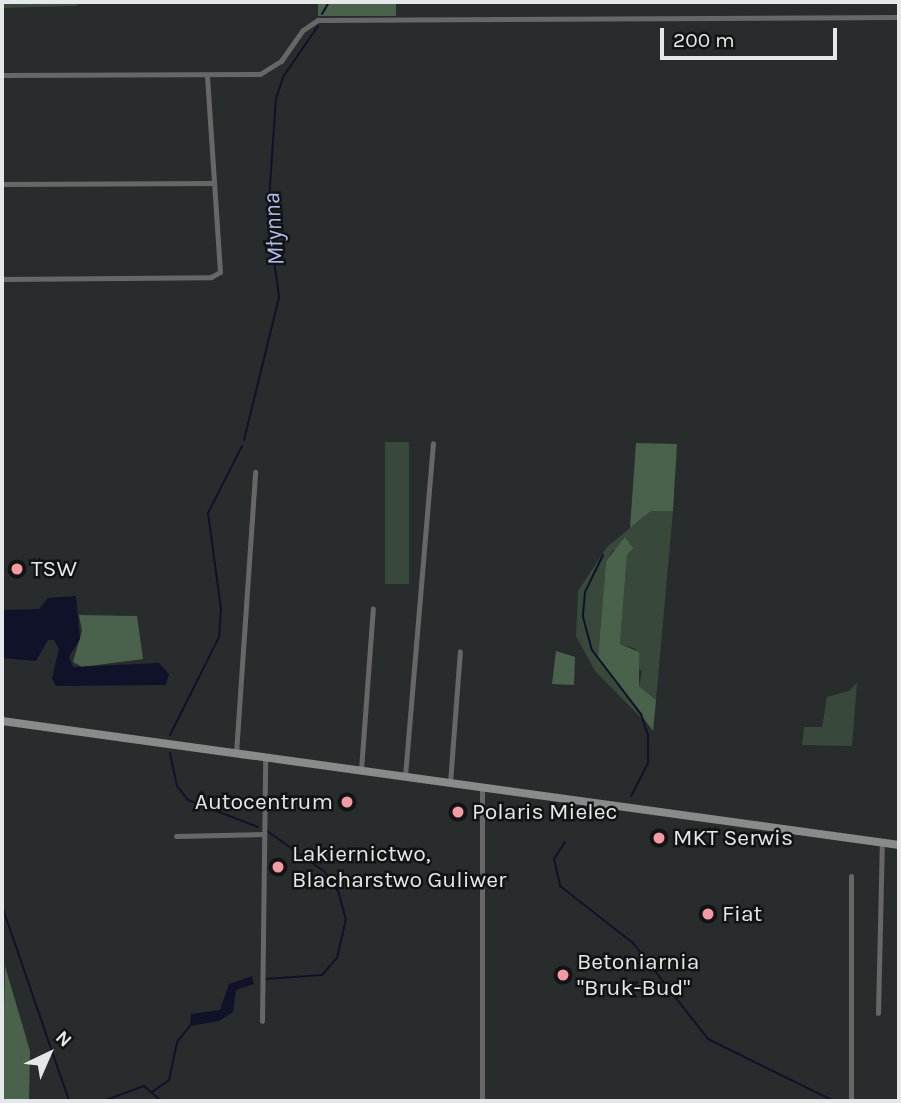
<!DOCTYPE html>
<meta charset="utf-8">
<style>
body{margin:0}
#map{position:relative;width:901px;height:1103px;overflow:hidden;background:#282c2d;font-family:Karla,sans-serif}
div>[style]{position:absolute}
[style*='--x']{left:calc(var(--x)*1px);top:calc(var(--y)*1px);width:calc(var(--w)*1px);rotate:calc(var(--a)*1deg)}
.green>*{inset:0;background:#38483a;transform-origin:0 0}
.forest>*{inset:0;background:#4a624c;transform-origin:0 0}
.water>*{inset:0;background:#101229}
.stream>*{height:2px;margin:-1px;padding:0 1px;transform-origin:1px;border-radius:1px;background:#101229}
.street>*{height:5px;margin:-2.5px;padding:0 2.5px;transform-origin:2.5px;border-radius:2.5px;background:#666868}
.secondary>*{height:8px;margin:-4px;padding:0 4px;transform-origin:4px;border-radius:4px;background:#878b8a}
.dots>*{width:19px;height:19px;translate:-50% -50%;box-sizing:border-box;border:4px solid #121414;border-radius:50%}
span{translate:-50% -50%;white-space:nowrap;text-align:center;line-height:1.15;-webkit-text-stroke:5px #121414;paint-order:stroke}
.poi-label{font-size:23px;color:#e5e8e8}
.left{translate:0 -50%;text-align:left}
.right{translate:-100% -50%;text-align:right}
.water-label{font-size:24px;color:#b1bbf0;font-style:italic}
.frame{position:absolute;inset:0;border:4px solid #e5e8e8;pointer-events:none}
.north{position:absolute;left:14px;top:1019px;width:70px;height:70px;-webkit-text-stroke:5px #121414;paint-order:stroke;rotate:44deg;font-size:19px;font-weight:700;line-height:28px;text-align:center;color:#e5e8e8}
.north::after{content:'';display:block;margin:auto;width:24px;height:32px;background:#e5e8e8;clip-path:polygon(50% 0,100% 100%,50% 72%,0 100%)}
.scale{position:absolute;left:660px;top:28px;width:177px;height:32px;box-sizing:border-box;border:4px solid #e5e8e8;border-top:0;padding-left:9px;font-size:21px;line-height:24px;white-space:nowrap;color:#e5e8e8;-webkit-text-stroke:5px #121414;paint-order:stroke}
</style>
<div id="map">
<div class="green">
<div style="clip-path:polygon(2px 2px,80px 2px,76px 6px,2px 8px)"></div>
<div style="left:385px;top:442px;width:24px;height:142px"></div>
<div style="clip-path:polygon(651px 511px,673px 511px,656px 700px,639px 686px,642px 671px,636px 667px,636px 649px,620px 644px,627px 554px,613px 550px,606px 561px,598px 657px,646px 723px,595px 671px,576px 636px,578px 591px,607px 547px)"></div>
<div style="clip-path:polygon(857px 683px,852px 746px,802px 745px,804px 727px,822px 727px,827px 697px,849px 691px)"></div>
</div>
<div class="forest">
<div style="left:318px;top:2px;width:78px;height:14px"></div>
<div style="clip-path:polygon(636px 443px,677px 444px,673px 511px,651px 511px,630px 528px)"></div>
<div style="clip-path:polygon(625px 537px,633px 548px,627px 555px,620px 644px,639px 652px,639px 686px,656px 700px,653px 731px,598px 657px,606px 561px)"></div>
<div style="clip-path:polygon(79px 615px,137px 616px,143px 659px,82px 667px,73px 662px,82px 631px)"></div>
<div style="clip-path:polygon(556px 651px,575px 657px,574px 685px,552px 684px)"></div>
<div style="clip-path:polygon(5px 966px,30px 1051px,29px 1101px,2px 1101px)"></div>
</div>
<div class="water">
<div style="clip-path:polygon(76px 596px,80px 639px,69px 657px,73px 667px,159px 663px,169px 674px,166px 685px,56px 686px,52px 678px,59px 649px,54px 640px,48px 640px,36px 661px,2px 658px,2px 610px,39px 609px,48px 598px)"></div>
<div style="clip-path:polygon(252px 976px,254px 984px,236px 990px,233px 1012px,219px 1021px,190px 1026px,191px 1014px,220px 1010px,229px 984px)"></div>
</div>
<div class="stream">
<div style="--x:322;--y:14;--w:14;--a:-60"></div>
<div style="--x:244;--y:440;--w:147;--a:-76.2"></div>
<div style="--x:279;--y:297;--w:83;--a:-97.6"></div>
<div style="--x:268;--y:215;--w:116;--a:-86.1"></div>
<div style="--x:276;--y:99;--w:23;--a:-72"></div>
<div style="--x:283;--y:77;--w:62;--a:-55.5"></div>
<div style="--x:603;--y:555;--w:41;--a:115.9"></div>
<div style="--x:585;--y:592;--w:25;--a:95"></div>
<div style="--x:583;--y:617;--w:34;--a:75"></div>
<div style="--x:592;--y:650;--w:81;--a:52.6"></div>
<div style="--x:641;--y:714;--w:23;--a:72"></div>
<div style="--x:648;--y:736;--w:27;--a:90"></div>
<div style="--x:648;--y:763;--w:37;--a:117"></div>
<div style="--x:170;--y:735;--w:110;--a:-63.4"></div>
<div style="--x:219;--y:637;--w:28;--a:-86"></div>
<div style="--x:221;--y:609;--w:97;--a:-97.7"></div>
<div style="--x:208;--y:513;--w:75;--a:-63.1"></div>
<div style="--x:170;--y:753;--w:34;--a:78"></div>
<div style="--x:177;--y:786;--w:18;--a:52"></div>
<div style="--x:188;--y:800;--w:75;--a:21.1"></div>
<div style="--x:565;--y:842;--w:20;--a:123"></div>
<div style="--x:554;--y:859;--w:28;--a:77"></div>
<div style="--x:560;--y:886;--w:93;--a:38"></div>
<div style="--x:633;--y:943;--w:122;--a:52"></div>
<div style="--x:708;--y:1039;--w:140;--a:26.2"></div>
<div style="--x:2;--y:906;--w:206;--a:71"></div>
<div style="--x:265;--y:979;--w:57;--a:-4"></div>
<div style="--x:322;--y:975;--w:23;--a:-49"></div>
<div style="--x:337;--y:958;--w:39;--a:-77"></div>
<div style="--x:346;--y:920;--w:28;--a:-105"></div>
<div style="--x:339;--y:893;--w:25;--a:-124"></div>
<div style="--x:325;--y:872;--w:71;--a:-144.7"></div>
<div style="--x:152;--y:1092;--w:21;--a:-35"></div>
<div style="--x:169;--y:1080;--w:39;--a:-78"></div>
<div style="--x:177;--y:1042;--w:22;--a:-51"></div>
<div style="--x:103;--y:1101;--w:44;--a:-20.1"></div>
<div style="--x:144;--y:1086;--w:23;--a:41"></div>
</div>
<div class="street">
<div style="--x:2;--y:75;--w:258;--a:-0.2"></div>
<div style="--x:260;--y:74;--w:25;--a:-32"></div>
<div style="--x:281;--y:61;--w:38;--a:-55"></div>
<div style="--x:303;--y:30;--w:18;--a:-34"></div>
<div style="--x:318;--y:20;--w:581;--a:-0.3"></div>
<div style="--x:2;--y:184;--w:212;--a:-0.3"></div>
<div style="--x:2;--y:279;--w:209;--a:-0.5"></div>
<div style="--x:211;--y:277;--w:10;--a:-29"></div>
<div style="--x:220;--y:272;--w:197;--a:-93.8"></div>
<div style="--x:236;--y:753;--w:282;--a:-86.1"></div>
<div style="--x:361;--y:770;--w:162;--a:-85.8"></div>
<div style="--x:405;--y:776;--w:334;--a:-85.2"></div>
<div style="--x:450;--y:783;--w:132;--a:-85.7"></div>
<div style="--x:176;--y:836;--w:86;--a:-1.3"></div>
<div style="--x:878;--y:1013;--w:170;--a:-88.7"></div>
<div style="--x:262;--y:1021;--w:264;--a:-89.3"></div>
<div style="--x:482;--y:1101;--w:314;--a:-90"></div>
<div style="--x:851;--y:1101;--w:225;--a:-90"></div>
</div>
<div class="secondary">
<div style="--x:2;--y:721;--w:906;--a:7.87"></div>
</div>
<div class="dots">
<div style="left:17px;top:569px;background:#f49aa3"></div>
<div style="left:347px;top:802px;background:#f49aa3"></div>
<div style="left:458px;top:812px;background:#f49aa3"></div>
<div style="left:659px;top:838px;background:#f49aa3"></div>
<div style="left:278px;top:867px;background:#f49aa3"></div>
<div style="left:708px;top:914px;background:#f49aa3"></div>
<div style="left:563px;top:975px;background:#f49aa3"></div>
</div>
<div class="poi-label">
<span class="left" style="left:31px;top:569px">TSW</span>
<span class="right" style="left:333px;top:802px">Autocentrum</span>
<span class="left" style="left:472px;top:812px">Polaris Mielec</span>
<span class="left" style="left:673px;top:838px">MKT Serwis</span>
<span class="left" style="left:292px;top:867px">Lakiernictwo,<br>Blacharstwo Guliwer</span>
<span class="left" style="left:722px;top:914px">Fiat</span>
<span class="left" style="left:577px;top:975px">Betoniarnia<br>"Bruk-Bud"</span>
</div>
<div class="water-label">
<span style="left:274px;top:229px;rotate:-94deg">Młynna</span>
</div>
<div class="frame"></div>
<div class="north">N</div>
<div class="scale">200 m</div>
</div>
